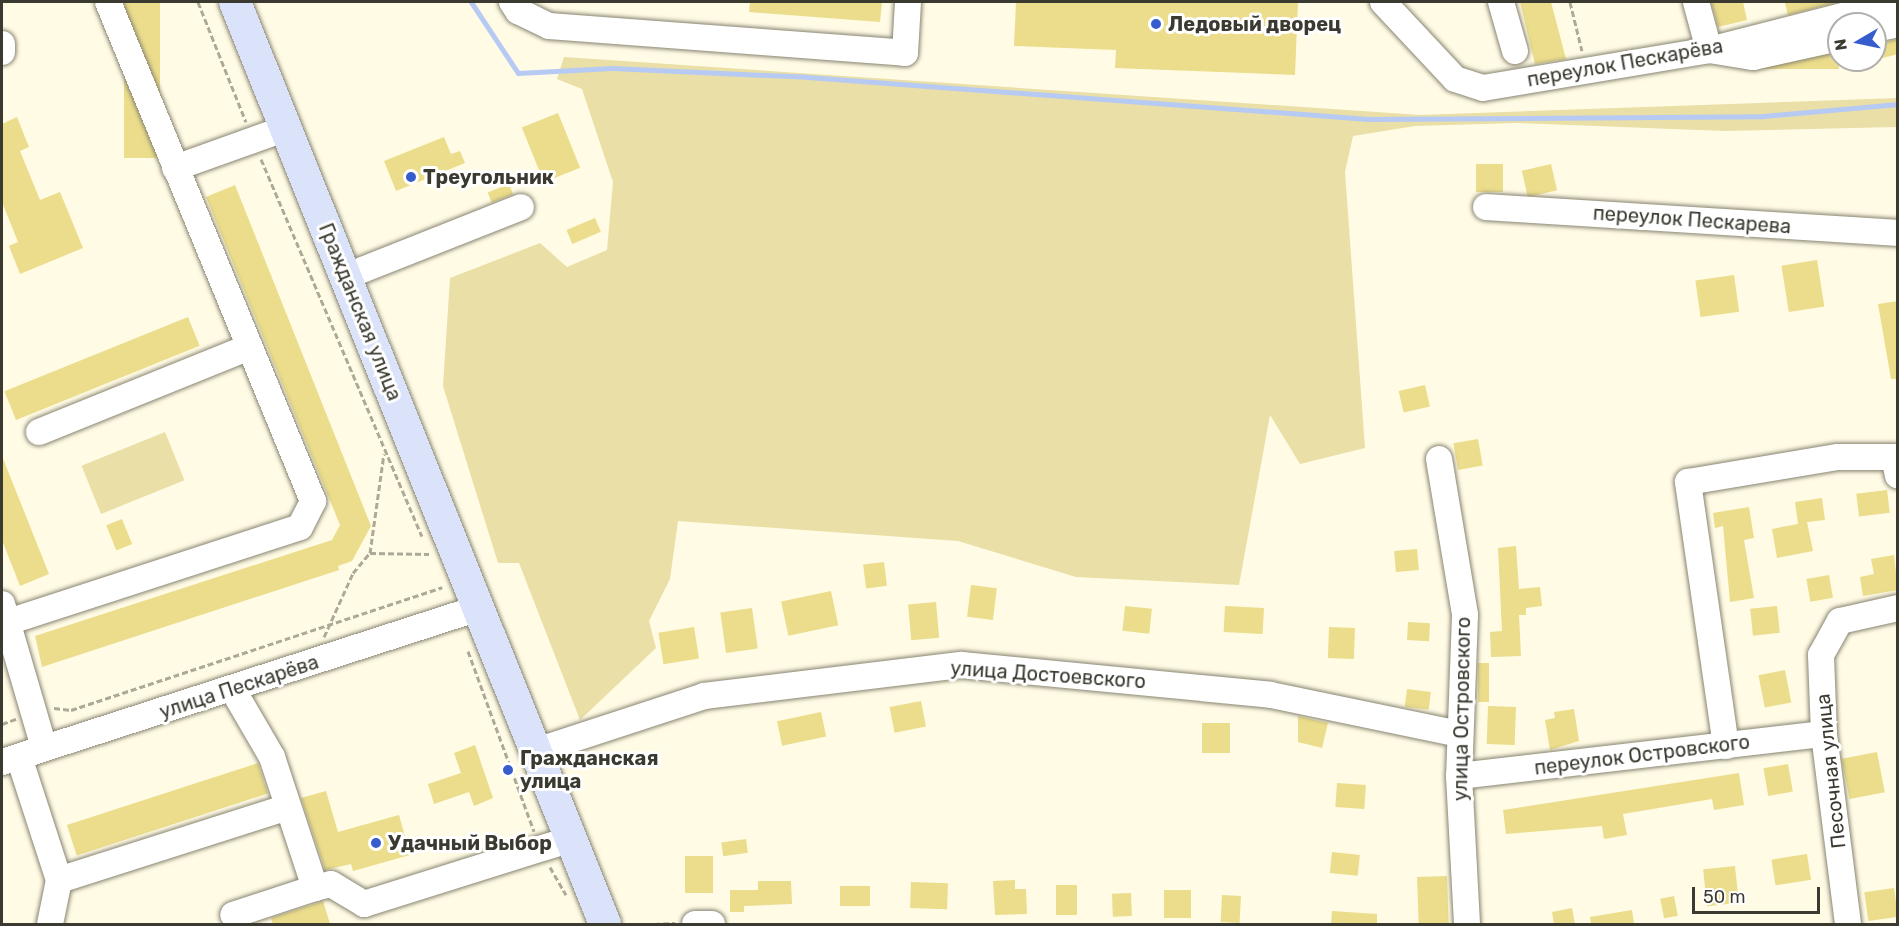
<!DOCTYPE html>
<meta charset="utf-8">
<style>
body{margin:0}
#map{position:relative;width:1899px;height:926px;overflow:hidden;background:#fffbe5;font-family:Rubik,sans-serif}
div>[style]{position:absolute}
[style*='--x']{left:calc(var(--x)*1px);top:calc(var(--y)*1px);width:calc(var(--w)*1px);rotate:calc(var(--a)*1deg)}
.green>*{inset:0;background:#e9dfa7;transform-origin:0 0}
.stream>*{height:5px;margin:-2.5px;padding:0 2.5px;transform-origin:2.5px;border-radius:2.5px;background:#b7caf3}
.building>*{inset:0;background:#ebdd8b;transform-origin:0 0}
.path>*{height:3px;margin-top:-1.5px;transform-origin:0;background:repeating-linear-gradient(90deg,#aca998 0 6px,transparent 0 9px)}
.roads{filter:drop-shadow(0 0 2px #888471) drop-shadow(0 0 2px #888471)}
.minor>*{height:26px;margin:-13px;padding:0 13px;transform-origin:13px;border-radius:13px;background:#fff}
.major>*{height:32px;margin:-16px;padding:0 16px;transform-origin:16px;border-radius:16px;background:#dae3fa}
.dots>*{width:16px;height:16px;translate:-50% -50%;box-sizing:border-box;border:3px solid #fff;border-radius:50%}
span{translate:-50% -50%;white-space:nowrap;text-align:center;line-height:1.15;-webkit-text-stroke:6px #fff;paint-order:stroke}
.poi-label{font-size:20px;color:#3b3a31;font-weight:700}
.left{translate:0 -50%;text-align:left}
.street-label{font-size:20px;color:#3b3a31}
.frame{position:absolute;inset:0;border:3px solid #3b3a31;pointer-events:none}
.north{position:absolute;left:1827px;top:12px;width:60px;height:60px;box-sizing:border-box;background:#fff;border:2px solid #b1b0ad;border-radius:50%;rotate:261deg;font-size:16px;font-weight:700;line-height:24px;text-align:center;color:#3b3a31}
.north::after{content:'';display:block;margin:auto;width:21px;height:27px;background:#375ccd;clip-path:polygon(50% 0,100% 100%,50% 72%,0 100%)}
.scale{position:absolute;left:1692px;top:887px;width:128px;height:27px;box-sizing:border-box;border:3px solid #3b3a31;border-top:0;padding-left:8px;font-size:18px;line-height:21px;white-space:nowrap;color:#3b3a31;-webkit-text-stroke:4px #fff;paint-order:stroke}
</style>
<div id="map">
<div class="green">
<div style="clip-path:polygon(564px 57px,1420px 115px,1897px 98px,1897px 127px,1725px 131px,1517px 123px,1415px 126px,1353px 136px,1345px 172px,1365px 448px,1300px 464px,1270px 415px,1239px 585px,1076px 577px,958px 541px,678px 521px,670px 579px,649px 621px,656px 648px,580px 720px,519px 563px,498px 563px,443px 386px,450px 278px,540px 243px,567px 267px,607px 250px,613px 182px,582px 89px,557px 79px)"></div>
<div style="left:165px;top:432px;width:52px;height:90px;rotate:68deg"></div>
</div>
<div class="stream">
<div style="--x:471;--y:2;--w:85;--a:56.5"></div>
<div style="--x:518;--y:73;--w:94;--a:-3"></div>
<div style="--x:612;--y:68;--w:195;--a:2.6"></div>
<div style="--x:807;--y:77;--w:563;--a:4.28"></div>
<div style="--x:1368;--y:119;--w:395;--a:-0.4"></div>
<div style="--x:1763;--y:116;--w:136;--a:-5.1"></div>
</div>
<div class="building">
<div style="left:124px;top:2px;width:36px;height:156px"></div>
<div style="clip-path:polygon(750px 2px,882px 2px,880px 22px,749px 12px)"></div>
<div style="clip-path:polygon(1016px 2px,1298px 2px,1295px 75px,1115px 68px,1116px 50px,1014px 46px)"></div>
<div style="clip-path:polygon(1520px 2px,1551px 2px,1566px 59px,1535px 64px)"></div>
<div style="clip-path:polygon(1711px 2px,1743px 2px,1747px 20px,1718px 27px)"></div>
<div style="clip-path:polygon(1792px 2px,1839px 2px,1788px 15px,1785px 3px)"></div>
<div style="clip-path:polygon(1898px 39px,1898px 54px,1875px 60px,1875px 44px)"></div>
<div style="left:1839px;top:54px;width:15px;height:93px;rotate:90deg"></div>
<div style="left:558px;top:113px;width:59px;height:39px;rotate:68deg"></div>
<div style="clip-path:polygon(17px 117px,29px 147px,20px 151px,40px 200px,60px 192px,83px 248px,20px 274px,9px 246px,18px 242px,2px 202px,2px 124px)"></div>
<div style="clip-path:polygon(444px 137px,451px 154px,460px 151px,465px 163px,396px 191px,384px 161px)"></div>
<div style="left:1476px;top:164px;width:27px;height:28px"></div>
<div style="left:1551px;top:164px;width:27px;height:30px;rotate:77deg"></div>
<div style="left:509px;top:184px;width:11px;height:23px;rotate:68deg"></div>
<div style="clip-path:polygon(235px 185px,371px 526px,352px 561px,338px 566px,339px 570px,42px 667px,35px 636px,332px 540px,340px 525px,206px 197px)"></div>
<div style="left:595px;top:218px;width:15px;height:31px;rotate:67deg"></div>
<div style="left:1817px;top:260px;width:47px;height:36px;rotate:81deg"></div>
<div style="left:1734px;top:275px;width:37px;height:39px;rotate:82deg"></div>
<div style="clip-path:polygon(1898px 301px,1898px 379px,1891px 379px,1878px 304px)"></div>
<div style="left:188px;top:317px;width:31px;height:198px;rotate:68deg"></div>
<div style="left:1425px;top:385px;width:22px;height:27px;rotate:77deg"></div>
<div style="left:1478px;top:439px;width:27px;height:25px;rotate:80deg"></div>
<div style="clip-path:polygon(2px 456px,49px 574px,20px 586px,2px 540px)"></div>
<div style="left:1887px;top:490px;width:23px;height:31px;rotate:83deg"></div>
<div style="clip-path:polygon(1822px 498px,1825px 520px,1807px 522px,1813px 551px,1777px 558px,1772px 529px,1803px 523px,1798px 524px,1795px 502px)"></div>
<div style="clip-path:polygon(1749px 507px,1754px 538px,1744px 540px,1754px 598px,1730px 602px,1723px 526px,1715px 528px,1713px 513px)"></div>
<div style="left:122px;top:519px;width:27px;height:17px;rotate:68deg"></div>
<div style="clip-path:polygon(1516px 546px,1519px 589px,1540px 587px,1542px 606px,1526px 608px,1526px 615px,1519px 615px,1521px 656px,1491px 657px,1490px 632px,1502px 631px,1498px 548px)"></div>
<div style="left:1417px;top:549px;width:21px;height:23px;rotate:85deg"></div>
<div style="clip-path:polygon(1894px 555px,1898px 590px,1863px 596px,1860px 577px,1874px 574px,1871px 559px)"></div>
<div style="left:884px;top:562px;width:24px;height:21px;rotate:83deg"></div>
<div style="left:1829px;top:575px;width:23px;height:23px;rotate:80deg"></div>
<div style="left:971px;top:585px;width:26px;height:32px;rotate:7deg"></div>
<div style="left:831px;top:591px;width:35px;height:51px;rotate:78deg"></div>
<div style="left:936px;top:602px;width:36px;height:28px;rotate:85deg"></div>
<div style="left:1125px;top:606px;width:27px;height:25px;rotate:6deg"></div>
<div style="left:1225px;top:606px;width:39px;height:26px;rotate:3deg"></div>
<div style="left:1777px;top:606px;width:27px;height:27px;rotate:84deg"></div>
<div style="left:752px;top:608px;width:41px;height:32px;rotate:82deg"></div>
<div style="left:1408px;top:622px;width:22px;height:18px;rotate:3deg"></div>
<div style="left:694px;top:627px;width:32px;height:36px;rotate:81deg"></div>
<div style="left:1329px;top:627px;width:26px;height:31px;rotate:2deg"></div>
<div style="left:1478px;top:663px;width:11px;height:39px"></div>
<div style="left:1785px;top:670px;width:33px;height:27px;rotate:79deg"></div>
<div style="left:1407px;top:689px;width:24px;height:18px;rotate:7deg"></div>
<div style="left:921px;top:701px;width:26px;height:32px;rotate:79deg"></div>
<div style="left:1488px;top:706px;width:28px;height:38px;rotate:2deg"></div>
<div style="clip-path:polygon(1574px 709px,1579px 741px,1550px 750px,1545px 720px,1555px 718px,1554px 712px)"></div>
<div style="left:821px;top:712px;width:25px;height:45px;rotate:78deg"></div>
<div style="clip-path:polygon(1298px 716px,1328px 723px,1322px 748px,1298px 742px)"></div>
<div style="left:1202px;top:723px;width:28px;height:30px"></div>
<div style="clip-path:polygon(475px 745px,493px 798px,474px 806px,469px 792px,434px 804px,428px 784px,461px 773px,454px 753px)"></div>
<div style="left:1877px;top:752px;width:41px;height:36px;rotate:79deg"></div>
<div style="left:258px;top:763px;width:32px;height:201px;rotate:72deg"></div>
<div style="left:1788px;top:764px;width:28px;height:25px;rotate:80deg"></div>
<div style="clip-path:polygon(1739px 773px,1744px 805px,1714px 810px,1712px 799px,1623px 814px,1627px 835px,1604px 839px,1602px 826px,1506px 834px,1503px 810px)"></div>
<div style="left:1337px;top:783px;width:29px;height:24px;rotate:4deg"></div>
<div style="clip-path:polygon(326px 791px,338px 832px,399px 815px,410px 855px,353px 871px,351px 864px,325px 870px,301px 798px)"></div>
<div style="left:746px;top:839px;width:14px;height:25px;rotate:82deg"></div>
<div style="left:1332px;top:852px;width:28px;height:21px;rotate:6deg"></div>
<div style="left:1807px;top:854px;width:26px;height:36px;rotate:81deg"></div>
<div style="left:685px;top:856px;width:28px;height:37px"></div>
<div style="left:1735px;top:866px;width:37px;height:32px;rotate:84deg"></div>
<div style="left:1447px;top:876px;width:48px;height:30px;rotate:88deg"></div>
<div style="clip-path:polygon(1015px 880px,1015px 889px,1026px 889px,1027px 914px,995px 915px,993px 881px)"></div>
<div style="clip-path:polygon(758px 881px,791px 881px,792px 904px,744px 906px,744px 912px,730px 912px,730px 890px,758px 890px)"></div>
<div style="left:911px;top:882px;width:37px;height:26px;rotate:2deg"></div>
<div style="left:1056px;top:885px;width:21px;height:30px"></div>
<div style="left:840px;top:886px;width:30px;height:20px"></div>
<div style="left:1894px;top:888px;width:29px;height:30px;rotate:82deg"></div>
<div style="left:1164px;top:890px;width:27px;height:28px"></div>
<div style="left:1131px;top:893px;width:23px;height:19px;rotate:88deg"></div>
<div style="left:1222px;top:895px;width:19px;height:27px;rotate:3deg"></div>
<div style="left:1674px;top:896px;width:20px;height:14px;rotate:79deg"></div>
<div style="clip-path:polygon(323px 901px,330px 924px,273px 924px,271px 918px)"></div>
<div style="clip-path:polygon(1572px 908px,1575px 924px,1554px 924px,1552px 912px)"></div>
<div style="clip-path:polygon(1632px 910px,1634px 924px,1591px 924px,1590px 917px)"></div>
<div style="clip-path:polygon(1332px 911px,1377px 914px,1377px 924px,1331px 924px)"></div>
</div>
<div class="path">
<div style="--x:198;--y:2;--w:129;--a:68.2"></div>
<div style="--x:1570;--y:2;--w:50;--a:76.2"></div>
<div style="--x:261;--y:159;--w:410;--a:66.9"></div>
<div style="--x:370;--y:553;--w:59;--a:1"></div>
<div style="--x:324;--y:637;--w:70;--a:-65.6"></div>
<div style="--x:353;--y:573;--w:26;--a:-50"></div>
<div style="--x:370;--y:553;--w:100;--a:-82"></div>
<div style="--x:468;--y:651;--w:192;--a:69.9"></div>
<div style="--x:54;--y:708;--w:17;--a:7"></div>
<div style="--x:71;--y:710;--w:391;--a:-18.3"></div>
<div style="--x:2;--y:724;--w:15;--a:-20"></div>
<div style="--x:550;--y:867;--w:32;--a:60"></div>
<div style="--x:654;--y:924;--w:21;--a:-3"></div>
</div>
<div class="roads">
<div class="minor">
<div style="--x:512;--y:2;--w:11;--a:56"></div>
<div style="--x:518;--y:11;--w:34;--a:26"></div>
<div style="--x:549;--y:26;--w:357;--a:4.3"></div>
<div style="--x:905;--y:53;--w:51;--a:-86.6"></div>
<div style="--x:1383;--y:2;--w:105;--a:46.9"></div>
<div style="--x:1455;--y:79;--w:29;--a:18"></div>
<div style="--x:1483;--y:88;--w:229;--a:-9.5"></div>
<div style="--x:1709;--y:50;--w:195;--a:-14.3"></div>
<div style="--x:1501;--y:2;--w:51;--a:74.1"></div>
<div style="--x:1696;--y:2;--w:50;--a:74.8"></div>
<div style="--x:1709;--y:50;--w:45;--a:9"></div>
<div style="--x:1753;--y:57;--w:88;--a:-12.5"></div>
<div style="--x:1875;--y:29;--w:24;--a:-12"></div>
<div style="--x:2;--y:44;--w:8;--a:90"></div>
<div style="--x:175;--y:168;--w:119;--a:-19.7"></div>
<div style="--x:1486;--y:207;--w:413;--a:3.6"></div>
<div style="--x:347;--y:276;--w:187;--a:-21.6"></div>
<div style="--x:39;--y:432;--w:227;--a:-22"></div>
<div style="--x:1439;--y:459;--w:158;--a:80.5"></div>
<div style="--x:1465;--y:615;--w:161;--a:92.1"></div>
<div style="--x:1459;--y:776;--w:148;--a:86.9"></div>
<div style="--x:2;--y:604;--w:150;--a:73.7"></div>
<div style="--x:8;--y:622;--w:307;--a:-18"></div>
<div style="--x:300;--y:527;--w:29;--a:-63"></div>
<div style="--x:313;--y:501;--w:539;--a:-112.33"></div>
<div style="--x:233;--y:690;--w:78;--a:59.8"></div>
<div style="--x:272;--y:757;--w:138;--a:71.8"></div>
<div style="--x:315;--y:888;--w:86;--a:161.8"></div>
<div style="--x:1726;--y:746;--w:267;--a:-98.2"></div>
<div style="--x:1688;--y:482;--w:152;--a:-9.5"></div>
<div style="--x:1838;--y:457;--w:56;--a:0"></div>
<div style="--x:1894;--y:457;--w:19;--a:78"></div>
<div style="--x:533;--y:752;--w:180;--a:-18.1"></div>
<div style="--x:704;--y:696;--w:260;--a:-6.9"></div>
<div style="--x:962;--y:665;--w:310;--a:5.5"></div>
<div style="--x:1271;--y:695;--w:193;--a:11.7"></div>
<div style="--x:19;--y:757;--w:129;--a:72"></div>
<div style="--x:59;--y:880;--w:240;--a:-17.7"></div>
<div style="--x:2;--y:762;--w:498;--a:-17.9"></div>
<div style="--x:1459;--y:776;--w:367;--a:-6.6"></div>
<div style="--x:315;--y:888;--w:16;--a:-14"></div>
<div style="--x:331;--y:884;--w:39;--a:31"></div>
<div style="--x:364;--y:904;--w:214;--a:-17.4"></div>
<div style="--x:50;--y:924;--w:45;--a:-78.4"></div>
<div style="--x:695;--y:924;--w:17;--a:0"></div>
<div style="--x:1848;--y:924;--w:192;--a:-97.2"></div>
<div style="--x:1824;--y:734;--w:79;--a:-92.2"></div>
<div style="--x:1821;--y:655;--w:39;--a:-61"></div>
<div style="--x:1840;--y:621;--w:59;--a:-12.6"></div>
</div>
<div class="major">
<div style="--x:235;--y:2;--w:993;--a:68.13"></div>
</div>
</div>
<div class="dots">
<div style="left:1156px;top:24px;background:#375ccd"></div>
<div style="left:411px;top:177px;background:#375ccd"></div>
<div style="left:508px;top:770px;background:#375ccd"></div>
<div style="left:376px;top:843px;background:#375ccd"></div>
</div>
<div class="poi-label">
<span class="left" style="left:1168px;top:24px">Ледовый дворец</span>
<span class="left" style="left:423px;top:177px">Треугольник</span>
<span class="left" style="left:520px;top:770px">Гражданская<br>улица</span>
<span class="left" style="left:388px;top:843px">Удачный Выбор</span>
</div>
<div class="street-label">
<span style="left:1625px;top:63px;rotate:-10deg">переулок Пескарёва</span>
<span style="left:1692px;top:220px;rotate:4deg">переулок Пескарева</span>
<span style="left:360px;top:312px;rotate:68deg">Гражданская улица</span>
<span style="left:1048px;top:675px;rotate:4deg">улица Достоевского</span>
<span style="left:239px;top:687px;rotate:-18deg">улица Пескарёва</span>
<span style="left:1462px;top:709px;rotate:-89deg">улица Островского</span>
<span style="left:1642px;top:755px;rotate:-7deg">переулок Островского</span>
<span style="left:1831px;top:771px;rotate:-96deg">Песочная улица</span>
</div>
<div class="frame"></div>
<div class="north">N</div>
<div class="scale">50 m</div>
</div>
